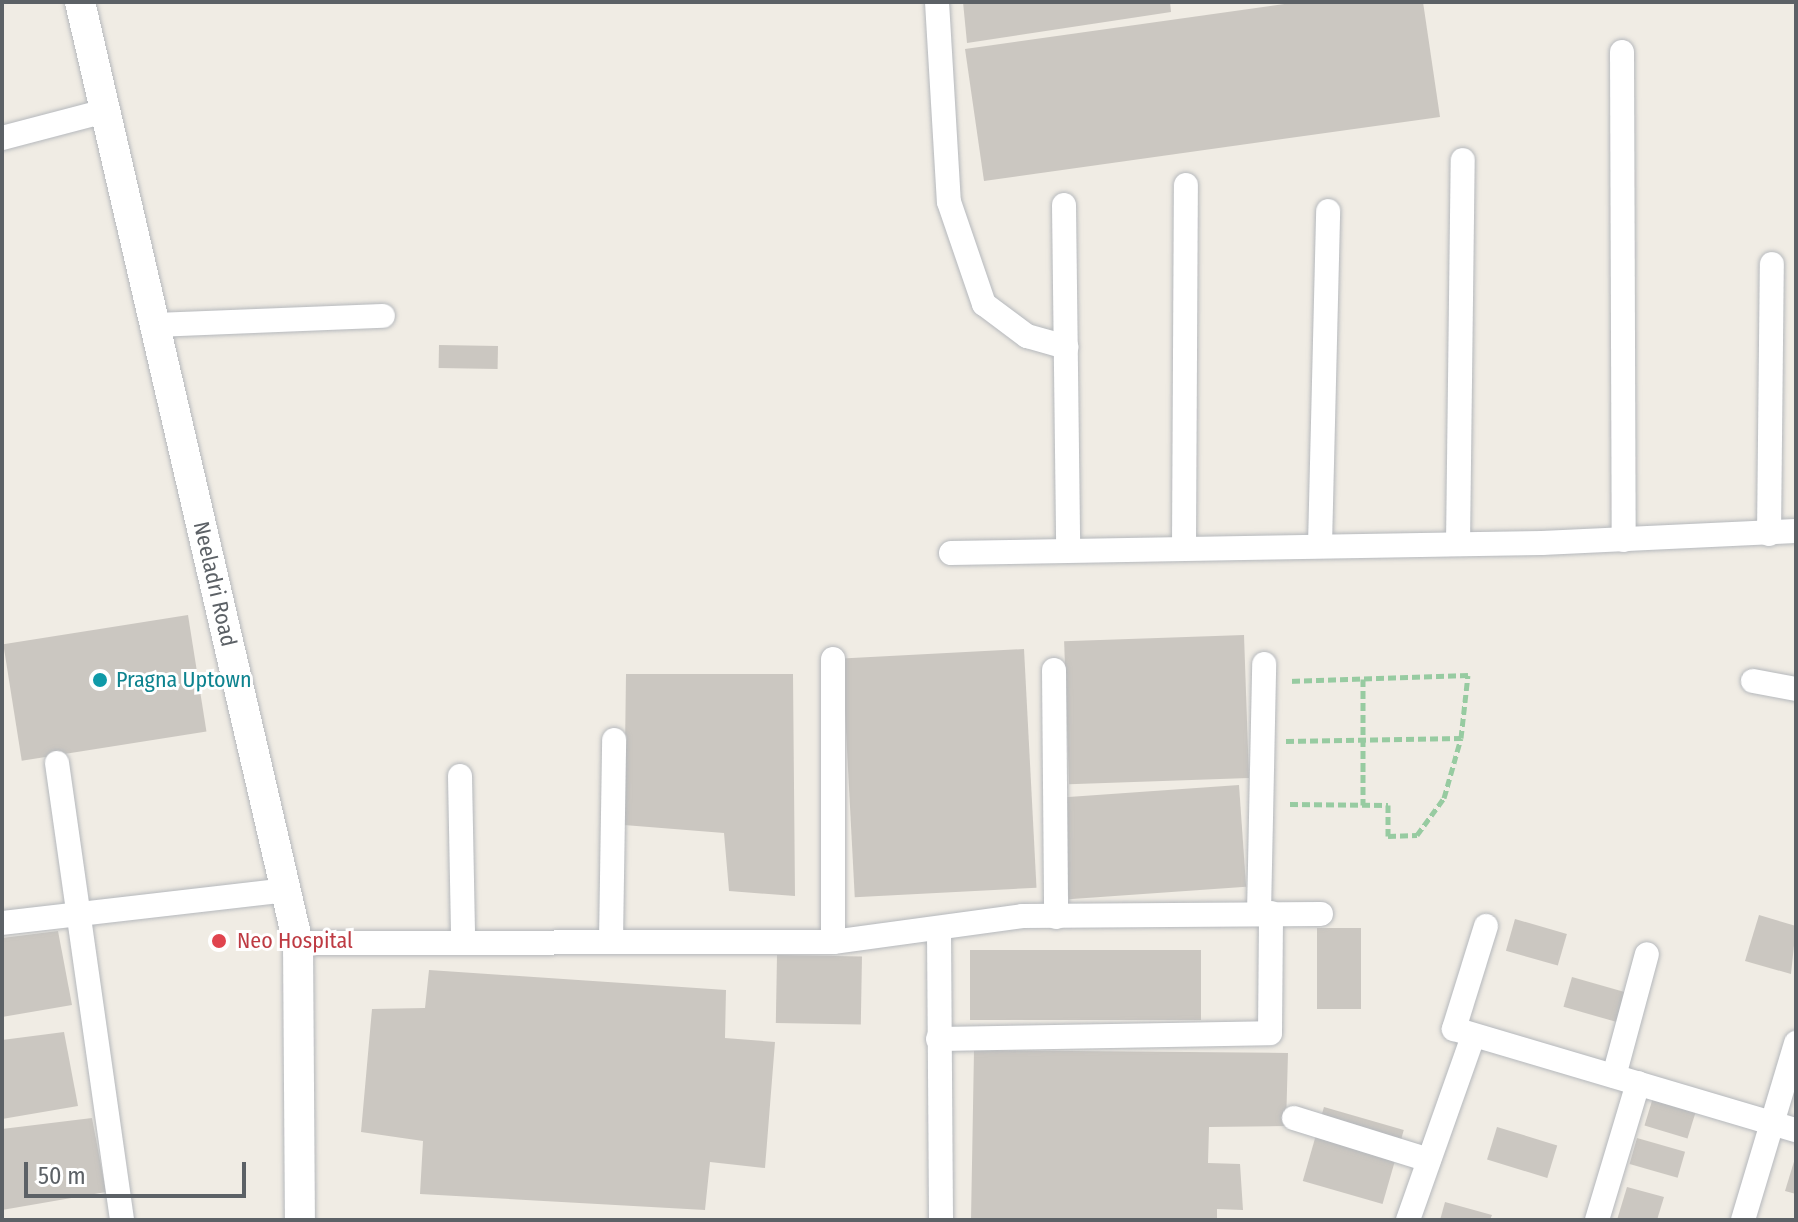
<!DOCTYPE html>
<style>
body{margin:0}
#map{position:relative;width:1798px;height:1222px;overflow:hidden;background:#f0ece4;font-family:"Fira Sans Condensed",sans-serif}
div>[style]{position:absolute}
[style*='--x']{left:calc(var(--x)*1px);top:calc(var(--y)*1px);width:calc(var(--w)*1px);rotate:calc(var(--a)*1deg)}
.building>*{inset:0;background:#cbc7c1;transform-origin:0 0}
.path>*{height:5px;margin-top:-2.5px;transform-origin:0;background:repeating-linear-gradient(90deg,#97cba1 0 8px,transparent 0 12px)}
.roads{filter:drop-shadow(0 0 2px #b5b8bc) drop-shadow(0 0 2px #b5b8bc)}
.minor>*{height:24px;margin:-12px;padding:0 12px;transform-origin:12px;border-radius:12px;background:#fff}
.tertiary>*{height:30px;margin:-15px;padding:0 15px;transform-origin:15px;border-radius:15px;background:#fff}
.dots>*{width:22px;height:22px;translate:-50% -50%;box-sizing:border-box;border:4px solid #fff;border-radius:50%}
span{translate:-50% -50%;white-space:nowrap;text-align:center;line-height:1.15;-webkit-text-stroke:6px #fff;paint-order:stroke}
.street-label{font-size:22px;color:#5c6166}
.culture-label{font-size:22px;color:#0d838f}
.left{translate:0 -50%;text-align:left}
.health-label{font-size:22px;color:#be3a42}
.frame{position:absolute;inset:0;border:4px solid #5c6166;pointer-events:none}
.scale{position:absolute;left:24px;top:1162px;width:222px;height:36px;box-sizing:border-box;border:4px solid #5c6166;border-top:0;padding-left:10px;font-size:24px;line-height:28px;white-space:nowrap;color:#5c6166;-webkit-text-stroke:6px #fff;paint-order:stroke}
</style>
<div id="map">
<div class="building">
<div style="clip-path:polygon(963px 2px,1170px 2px,1171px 12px,967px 43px)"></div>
<div style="clip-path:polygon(1299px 2px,1423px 2px,1440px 117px,984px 181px,965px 49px)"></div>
<div style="left:439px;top:345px;width:59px;height:23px;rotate:1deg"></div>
<div style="left:188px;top:615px;width:118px;height:187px;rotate:81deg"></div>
<div style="left:1244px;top:635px;width:143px;height:180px;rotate:88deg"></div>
<div style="left:1024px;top:649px;width:239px;height:182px;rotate:87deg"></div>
<div style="clip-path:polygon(626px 674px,793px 674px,795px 896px,729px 891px,724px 833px,624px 825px)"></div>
<div style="left:1239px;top:785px;width:102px;height:178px;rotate:86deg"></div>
<div style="clip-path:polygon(1759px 915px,1796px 926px,1791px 974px,1745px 961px)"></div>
<div style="left:1515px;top:919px;width:54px;height:33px;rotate:16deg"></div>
<div style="left:1317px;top:928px;width:44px;height:81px"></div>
<div style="clip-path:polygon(58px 931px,72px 1005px,2px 1017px,2px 938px)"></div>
<div style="left:970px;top:950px;width:231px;height:70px"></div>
<div style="left:777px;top:955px;width:85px;height:68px;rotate:1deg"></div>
<div style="clip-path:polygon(429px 970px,726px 990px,725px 1038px,775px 1042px,765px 1168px,710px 1162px,705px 1210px,420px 1194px,423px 1141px,361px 1132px,372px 1009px,425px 1008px)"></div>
<div style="left:1572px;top:977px;width:61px;height:31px;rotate:16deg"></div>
<div style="clip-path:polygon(64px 1032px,78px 1106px,2px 1119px,2px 1040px)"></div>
<div style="clip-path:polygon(974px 1050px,1288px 1053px,1286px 1126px,1209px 1127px,1208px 1163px,1240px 1164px,1243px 1210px,1217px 1209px,1217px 1220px,971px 1220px)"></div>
<div style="left:1655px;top:1091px;width:45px;height:36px;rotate:17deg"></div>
<div style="left:1324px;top:1107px;width:83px;height:77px;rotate:16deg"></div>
<div style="clip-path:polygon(92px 1118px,106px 1192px,2px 1210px,2px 1129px)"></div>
<div style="left:1497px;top:1127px;width:63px;height:34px;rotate:17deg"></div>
<div style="left:1637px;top:1138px;width:50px;height:27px;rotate:16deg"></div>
<div style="clip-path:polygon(1796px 1155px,1796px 1194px,1785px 1191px)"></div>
<div style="clip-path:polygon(1627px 1187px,1664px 1197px,1657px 1220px,1617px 1220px)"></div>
<div style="clip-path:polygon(1445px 1202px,1492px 1215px,1490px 1220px,1440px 1220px)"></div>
</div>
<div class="path">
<div style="--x:1363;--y:679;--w:126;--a:90"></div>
<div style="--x:1286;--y:741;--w:175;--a:-1"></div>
<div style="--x:1461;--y:738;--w:63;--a:-83.7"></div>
<div style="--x:1468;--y:675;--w:180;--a:178.1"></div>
<div style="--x:1290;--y:804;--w:98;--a:0.6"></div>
<div style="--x:1388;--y:805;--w:31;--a:90"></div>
<div style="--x:1388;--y:836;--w:29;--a:-2"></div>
<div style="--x:1417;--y:835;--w:46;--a:-53.9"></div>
<div style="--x:1444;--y:798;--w:62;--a:-74.2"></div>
</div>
<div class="roads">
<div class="minor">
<div style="--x:937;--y:2;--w:200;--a:86.6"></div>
<div style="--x:949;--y:202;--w:108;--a:71.1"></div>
<div style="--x:984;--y:304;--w:54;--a:36.7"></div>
<div style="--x:1027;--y:336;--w:41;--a:15.8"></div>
<div style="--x:1622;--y:52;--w:488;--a:89.8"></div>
<div style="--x:2;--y:138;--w:106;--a:-14.7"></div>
<div style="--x:1064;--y:205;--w:342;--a:89.3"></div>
<div style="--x:155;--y:325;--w:228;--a:-2.3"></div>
<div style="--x:1769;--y:534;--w:270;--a:-89.4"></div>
<div style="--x:1458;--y:544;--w:384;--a:-89.3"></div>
<div style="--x:1320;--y:545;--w:334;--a:-88.6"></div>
<div style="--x:1184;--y:546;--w:361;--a:-89.7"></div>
<div style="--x:951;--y:553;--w:591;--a:-0.97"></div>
<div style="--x:1542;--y:543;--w:254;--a:-2.7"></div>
<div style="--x:1054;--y:670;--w:247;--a:89.5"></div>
<div style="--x:1753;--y:681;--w:44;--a:10.5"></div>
<div style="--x:57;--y:763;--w:462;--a:81.9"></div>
<div style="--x:460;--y:776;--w:162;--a:88.9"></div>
<div style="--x:1259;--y:913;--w:249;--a:-88.8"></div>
<div style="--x:2;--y:923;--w:286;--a:-6.6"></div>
<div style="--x:1486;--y:926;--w:108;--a:107.3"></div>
<div style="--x:1454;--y:1029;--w:357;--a:16.5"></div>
<div style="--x:939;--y:931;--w:289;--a:89.6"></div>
<div style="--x:611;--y:941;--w:201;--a:-89.1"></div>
<div style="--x:833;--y:942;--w:283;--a:-90"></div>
<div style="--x:298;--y:943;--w:535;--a:-0.11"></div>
<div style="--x:833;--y:942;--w:191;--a:-7.8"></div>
<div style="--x:1022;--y:916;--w:299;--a:-0.4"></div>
<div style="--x:938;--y:1039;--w:332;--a:-1"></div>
<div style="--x:1270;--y:1033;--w:120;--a:-89.5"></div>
<div style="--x:1614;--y:1076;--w:126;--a:-74.9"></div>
<div style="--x:1294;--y:1118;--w:141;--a:17.3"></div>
<div style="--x:1408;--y:1220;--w:195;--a:-70.5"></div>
<div style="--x:1597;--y:1220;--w:143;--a:-73.3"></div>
<div style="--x:1743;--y:1220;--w:185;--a:-73.3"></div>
</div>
<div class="tertiary">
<div style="--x:80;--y:2;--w:966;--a:76.96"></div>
<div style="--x:298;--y:943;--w:277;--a:89.6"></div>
</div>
</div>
<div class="dots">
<div style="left:100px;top:680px;background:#0f9aa8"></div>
<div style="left:219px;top:941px;background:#e0444e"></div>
</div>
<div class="street-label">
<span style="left:215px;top:584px;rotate:77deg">Neeladri Road</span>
</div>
<div class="culture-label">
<span class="left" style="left:116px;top:680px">Pragna Uptown</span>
</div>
<div class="health-label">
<span class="left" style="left:237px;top:941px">Neo Hospital</span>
</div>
<div class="frame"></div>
<div class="scale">50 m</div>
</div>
